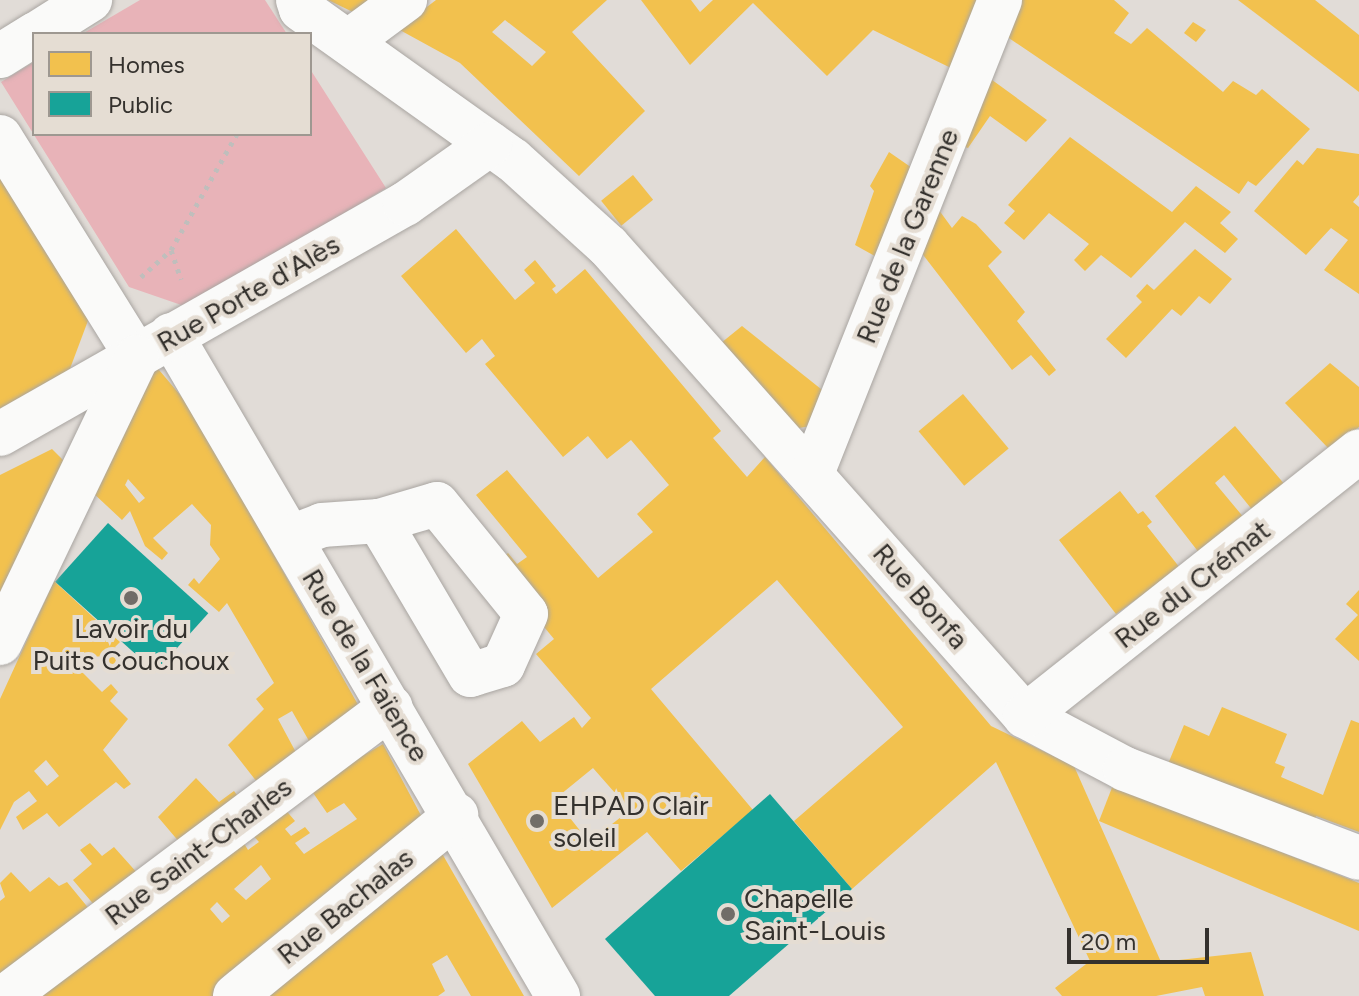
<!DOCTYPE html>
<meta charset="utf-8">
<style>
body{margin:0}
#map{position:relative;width:1359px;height:996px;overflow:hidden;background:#e1dcd7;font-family:Figtree,sans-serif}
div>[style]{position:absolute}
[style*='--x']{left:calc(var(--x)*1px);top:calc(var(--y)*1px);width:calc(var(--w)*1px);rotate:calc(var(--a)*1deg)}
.green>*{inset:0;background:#e8b3b8}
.homes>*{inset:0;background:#f2c14e;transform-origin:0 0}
.public>*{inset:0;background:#17a398;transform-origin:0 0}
.path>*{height:5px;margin-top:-2.5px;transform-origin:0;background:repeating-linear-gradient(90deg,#c0bebc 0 4px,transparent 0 10px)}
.roads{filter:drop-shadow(0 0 2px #a9a5a1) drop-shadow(0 0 2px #a9a5a1)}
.minor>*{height:44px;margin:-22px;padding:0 22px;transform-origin:22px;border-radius:22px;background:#fafaf9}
.dots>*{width:22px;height:22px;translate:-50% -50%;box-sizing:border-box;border:4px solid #e5ddd3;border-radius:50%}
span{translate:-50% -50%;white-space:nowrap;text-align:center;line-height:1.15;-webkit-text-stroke:8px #e5ddd3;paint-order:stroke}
.street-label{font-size:28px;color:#34312d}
.poi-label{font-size:28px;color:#34312d}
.left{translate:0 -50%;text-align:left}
.legend{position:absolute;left:32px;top:32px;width:280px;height:104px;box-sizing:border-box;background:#e5ddd3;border:2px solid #9e9891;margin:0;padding:10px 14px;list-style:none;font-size:24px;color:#34312d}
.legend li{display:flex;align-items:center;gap:16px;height:40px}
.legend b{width:40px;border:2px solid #9e9891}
.scale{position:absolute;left:1067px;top:928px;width:142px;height:36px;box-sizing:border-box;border:4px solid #34312d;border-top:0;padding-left:10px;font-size:24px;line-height:28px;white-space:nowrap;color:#34312d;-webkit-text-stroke:6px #e5ddd3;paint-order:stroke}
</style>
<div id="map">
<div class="green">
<div style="clip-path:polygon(140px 0,265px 0,287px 34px,82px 34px)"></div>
<div style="clip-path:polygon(34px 62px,34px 134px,310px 134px,310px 69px,386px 188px,190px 308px,129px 287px,1px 82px)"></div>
</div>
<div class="homes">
<div style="clip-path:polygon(328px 0,376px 0,357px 14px)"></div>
<div style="clip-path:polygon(evenodd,436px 0,607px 0,572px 32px,645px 111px,579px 176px,460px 63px,398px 29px,436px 0,505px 20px,546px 52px,532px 66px,492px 32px,505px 20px)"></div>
<div style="clip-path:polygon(641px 0,691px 0,700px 12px,713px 0,978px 0,953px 69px,873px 30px,827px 76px,753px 3px,690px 65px)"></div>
<div style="clip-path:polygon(1016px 0,1114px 0,1129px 13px,1114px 33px,1131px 44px,1147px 28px,1223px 92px,1233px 81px,1256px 95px,1262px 89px,1310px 129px,1256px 186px,1248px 181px,1239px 194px,1003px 34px)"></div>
<div style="clip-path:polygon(1238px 0,1315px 0,1359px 35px,1359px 92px)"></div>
<div style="clip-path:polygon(1193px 22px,1206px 30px,1196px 42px,1184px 33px)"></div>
<div style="clip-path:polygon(988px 77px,1047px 120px,1026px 142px,990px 116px,968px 148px,960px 145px)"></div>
<div style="clip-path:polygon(1070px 137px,1172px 212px,1196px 186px,1231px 212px,1220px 223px,1238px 239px,1225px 253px,1185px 222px,1131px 278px,1101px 255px,1085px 271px,1074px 260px,1089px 244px,1049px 213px,1024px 240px,1004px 223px,1015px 211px,1008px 205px)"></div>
<div style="clip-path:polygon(1317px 148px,1359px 154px,1359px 195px,1353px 202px,1359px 207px,1359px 294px,1324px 270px,1348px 240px,1331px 228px,1306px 255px,1254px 211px,1297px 160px,1303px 165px)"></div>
<div style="clip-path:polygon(889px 152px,915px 170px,882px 260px,855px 245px,874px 191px,870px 186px)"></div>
<div style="clip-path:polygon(0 174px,89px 318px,65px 382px,0 416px)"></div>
<div style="left:633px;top:175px;width:32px;height:41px;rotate:51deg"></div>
<div style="clip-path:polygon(936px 206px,952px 228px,962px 216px,976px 224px,1002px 252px,988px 266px,1025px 312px,1017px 321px,1056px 370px,1049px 376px,1031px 355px,1012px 370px,917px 247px)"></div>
<div style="clip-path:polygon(evenodd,456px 229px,515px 300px,535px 283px,524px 270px,535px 260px,556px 286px,552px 289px,556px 294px,585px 269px,721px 431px,713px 438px,747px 477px,765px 457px,991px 726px,1074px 766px,1161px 962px,1251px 952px,1264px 996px,1205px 996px,1202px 987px,1156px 996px,1062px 996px,1055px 988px,1090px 961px,996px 762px,852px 889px,794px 821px,903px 727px,777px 580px,651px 689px,753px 810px,681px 871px,647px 832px,552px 908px,468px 764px,522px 721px,540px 742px,574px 717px,582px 728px,591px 718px,536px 654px,554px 639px,503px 577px,498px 562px,508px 553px,517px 564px,527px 557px,476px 495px,507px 470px,598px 578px,653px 532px,637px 514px,669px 485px,631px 440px,607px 459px,588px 436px,563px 457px,485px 364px,495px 356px,482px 339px,466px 353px,401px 276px,456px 229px,593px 768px,630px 810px,589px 842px,555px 799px,593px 768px)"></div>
<div style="clip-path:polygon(1195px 249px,1232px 279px,1210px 304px,1199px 296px,1181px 316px,1172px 309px,1126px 358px,1106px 339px,1142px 302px,1136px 296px,1147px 284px,1154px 290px)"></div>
<div style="clip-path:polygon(742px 326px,831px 397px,821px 424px,794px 429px,721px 343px)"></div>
<div style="clip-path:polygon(1330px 363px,1359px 387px,1359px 427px,1330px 450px,1285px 403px)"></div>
<div style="clip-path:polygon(evenodd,154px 364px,192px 409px,361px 710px,313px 748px,292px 711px,278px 719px,299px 758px,261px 787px,228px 745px,264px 709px,256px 699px,274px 683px,227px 603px,219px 612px,188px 585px,194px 578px,199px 584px,220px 559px,210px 545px,211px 525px,192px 504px,153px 538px,168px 553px,162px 560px,145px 546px,130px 511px,122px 520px,91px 491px,154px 364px,128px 479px,145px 498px,139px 503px,125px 485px,128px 479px)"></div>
<div style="left:963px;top:394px;width:71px;height:58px;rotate:50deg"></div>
<div style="clip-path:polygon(1235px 426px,1286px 486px,1254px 512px,1224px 475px,1215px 483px,1245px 519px,1200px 554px,1155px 496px)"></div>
<div style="clip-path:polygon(52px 449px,65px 462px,0 605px,0 475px)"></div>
<div style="clip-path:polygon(1120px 491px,1138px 514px,1143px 511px,1152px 522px,1147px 526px,1180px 568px,1116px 614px,1059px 540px)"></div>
<div style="clip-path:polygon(evenodd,54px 581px,120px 642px,115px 647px,128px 661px,117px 673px,98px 656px,82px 672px,102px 692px,111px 684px,118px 692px,110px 701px,128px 719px,103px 750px,131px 784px,124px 789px,116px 782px,59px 827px,47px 813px,23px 830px,16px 817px,37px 801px,29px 791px,14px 802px,0 830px,0 699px,54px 581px,46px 760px,59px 776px,47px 786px,34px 771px,46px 760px)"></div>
<div style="clip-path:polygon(1359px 590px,1359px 661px,1335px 639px,1358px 615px,1346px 604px)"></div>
<div style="clip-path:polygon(1222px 707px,1287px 734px,1275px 763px,1285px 767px,1281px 777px,1323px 795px,1351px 720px,1359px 723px,1359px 832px,1316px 816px,1314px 821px,1168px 764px,1184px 725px,1209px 736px)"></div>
<div style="clip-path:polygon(evenodd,383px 744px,424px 821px,215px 996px,36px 996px,242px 840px,248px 850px,252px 847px,259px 842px,251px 833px,284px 808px,295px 821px,285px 829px,291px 836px,305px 827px,310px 833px,295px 843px,304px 854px,357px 819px,344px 803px,327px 813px,309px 787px,383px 744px,261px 865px,271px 879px,246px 900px,234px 889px,261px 865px,383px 744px,217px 902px,230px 916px,222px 923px,210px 909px,217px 902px)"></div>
<div style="clip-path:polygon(196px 778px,219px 802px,234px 791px,243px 803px,186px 850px,158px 817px)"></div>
<div style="clip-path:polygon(1113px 785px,1359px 883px,1359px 931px,1099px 821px)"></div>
<div style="clip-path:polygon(90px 843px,102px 856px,114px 847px,139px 875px,101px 913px,73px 880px,92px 864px,80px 850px)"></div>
<div style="clip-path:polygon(440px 850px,524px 996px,471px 996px,447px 955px,432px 964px,445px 991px,438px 996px,265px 996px)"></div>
<div style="clip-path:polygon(11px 872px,30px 892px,49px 877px,59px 886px,67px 882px,90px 910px,0 984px,0 901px,5px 897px,0 883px)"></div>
</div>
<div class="public">
<div style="left:108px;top:523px;width:135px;height:79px;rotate:42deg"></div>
<div style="clip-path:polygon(770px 794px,852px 889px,729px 996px,655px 996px,605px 939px)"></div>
</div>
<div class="path">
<div style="--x:171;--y:250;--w:31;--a:71"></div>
<div style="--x:141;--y:277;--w:40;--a:-42"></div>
<div style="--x:171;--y:250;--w:133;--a:-60.4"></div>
</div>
<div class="roads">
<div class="minor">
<div style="--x:298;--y:0;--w:9;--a:72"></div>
<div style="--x:301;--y:9;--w:260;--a:35.5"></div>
<div style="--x:513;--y:160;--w:128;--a:42.2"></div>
<div style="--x:608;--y:246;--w:628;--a:48.42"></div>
<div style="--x:1025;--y:716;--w:113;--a:27.9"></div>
<div style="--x:1125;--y:769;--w:250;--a:20.8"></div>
<div style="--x:36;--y:34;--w:64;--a:-32.2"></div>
<div style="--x:348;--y:42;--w:71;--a:-36.4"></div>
<div style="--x:0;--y:56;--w:40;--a:-32"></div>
<div style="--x:0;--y:137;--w:259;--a:58.1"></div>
<div style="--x:171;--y:335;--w:766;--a:59.65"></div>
<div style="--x:0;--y:434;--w:466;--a:-29.6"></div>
<div style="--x:405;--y:204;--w:104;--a:-35.2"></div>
<div style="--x:813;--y:471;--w:507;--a:-68.35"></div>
<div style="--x:291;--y:537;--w:33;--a:-21"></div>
<div style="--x:322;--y:525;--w:57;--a:-4"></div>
<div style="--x:379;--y:521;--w:60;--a:-16.3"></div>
<div style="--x:437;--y:504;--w:141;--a:51"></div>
<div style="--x:526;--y:614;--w:56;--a:114.3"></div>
<div style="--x:503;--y:665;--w:34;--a:163"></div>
<div style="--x:470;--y:675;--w:179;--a:-120.6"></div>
<div style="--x:0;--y:643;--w:317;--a:-64.4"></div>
<div style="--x:1025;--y:716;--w:426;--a:-38.4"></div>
<div style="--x:6;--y:996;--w:481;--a:-36.9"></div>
<div style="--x:235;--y:996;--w:286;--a:-39.3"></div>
</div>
</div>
<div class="dots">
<div style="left:131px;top:598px;background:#716d68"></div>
<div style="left:537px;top:821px;background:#716d68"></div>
<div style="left:728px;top:914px;background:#716d68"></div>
</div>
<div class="street-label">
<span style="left:907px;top:236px;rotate:-68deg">Rue de la Garenne</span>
<span style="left:248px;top:293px;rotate:-30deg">Rue Porte d'Alès</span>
<span style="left:1192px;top:584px;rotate:-38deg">Rue du Crémat</span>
<span style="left:921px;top:596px;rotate:49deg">Rue Bonfa</span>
<span style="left:366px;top:665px;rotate:59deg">Rue de la Faïence</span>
<span style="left:198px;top:851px;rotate:-37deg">Rue Saint-Charles</span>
<span style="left:345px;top:906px;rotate:-39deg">Rue Bachalas</span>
</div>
<div class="poi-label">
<span style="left:131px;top:644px">Lavoir du<br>Puits Couchoux</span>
<span class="left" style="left:553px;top:821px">EHPAD Clair<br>soleil</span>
<span class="left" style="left:744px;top:914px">Chapelle<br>Saint-Louis</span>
</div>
<ul class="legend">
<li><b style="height:22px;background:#f2c14e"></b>Homes</li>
<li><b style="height:22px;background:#17a398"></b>Public</li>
</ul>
<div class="scale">20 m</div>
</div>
